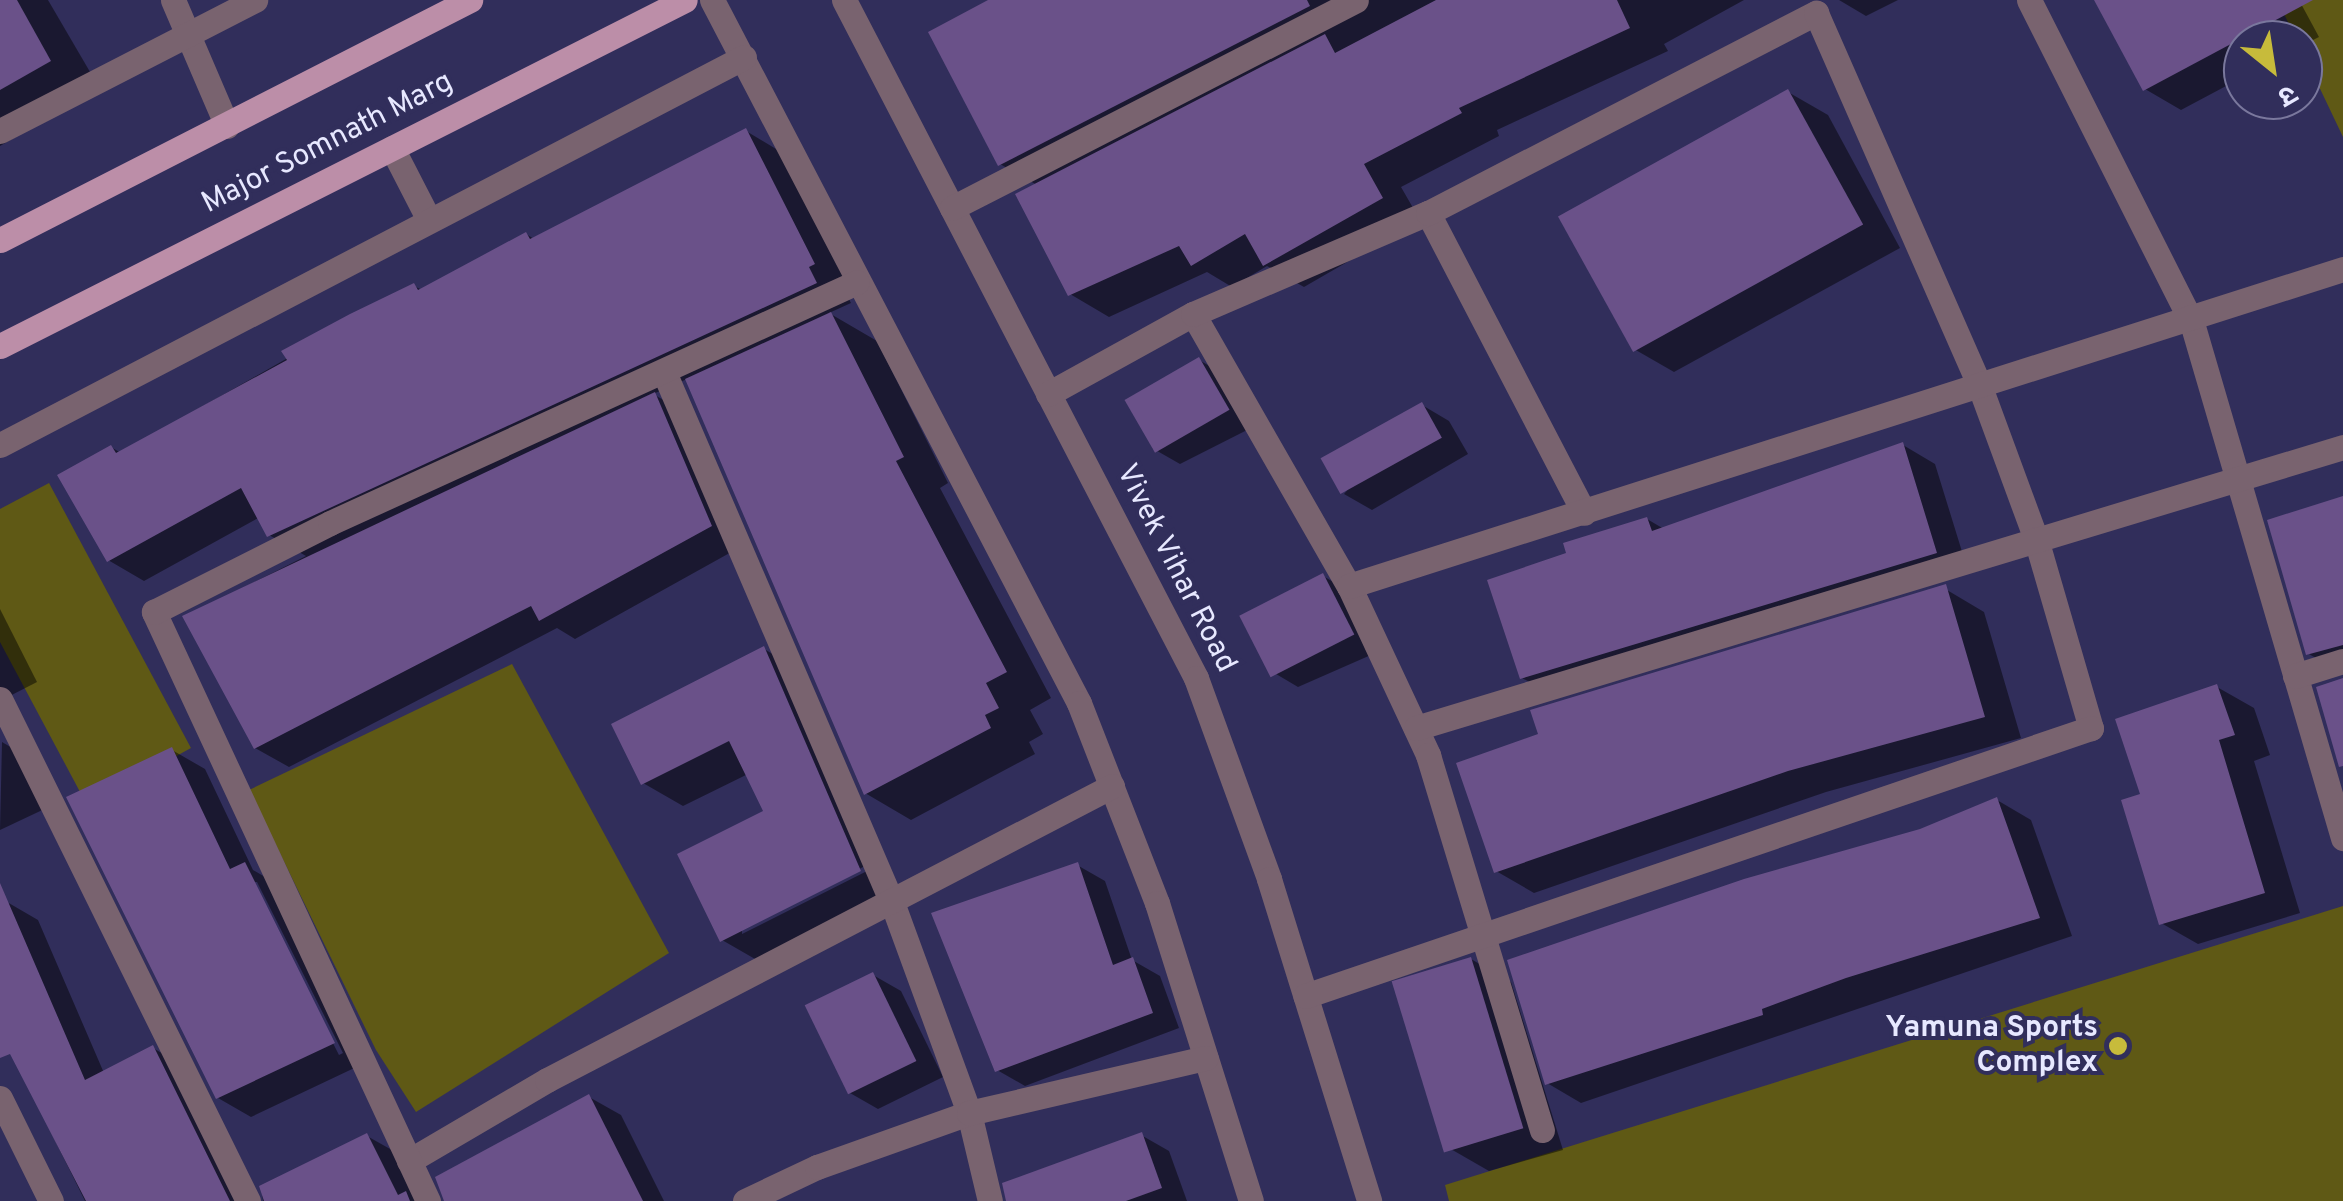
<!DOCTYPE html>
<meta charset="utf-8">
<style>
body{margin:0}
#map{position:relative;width:2343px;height:1201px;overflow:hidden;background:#312e5b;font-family:Overpass,"Noto Sans Devanagari",sans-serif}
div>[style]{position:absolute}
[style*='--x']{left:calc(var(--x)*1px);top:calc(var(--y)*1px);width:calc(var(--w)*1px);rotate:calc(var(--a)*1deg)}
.green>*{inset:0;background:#5f5915}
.shadow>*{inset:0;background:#0007}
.building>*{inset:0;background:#6a5189;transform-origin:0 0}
.minor>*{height:25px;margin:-12.5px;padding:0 12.5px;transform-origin:12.5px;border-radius:12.5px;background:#79636f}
.major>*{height:25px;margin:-12.5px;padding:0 12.5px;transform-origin:12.5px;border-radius:12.5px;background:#bc8ea8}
.dots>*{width:28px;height:28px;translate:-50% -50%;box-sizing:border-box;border:5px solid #312e5b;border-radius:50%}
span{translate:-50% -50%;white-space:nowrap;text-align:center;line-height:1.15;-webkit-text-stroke:8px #312e5b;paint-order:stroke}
.street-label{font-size:30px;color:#e7e8ff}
.poi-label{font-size:30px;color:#e7e8ff;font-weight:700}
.right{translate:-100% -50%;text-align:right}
.north{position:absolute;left:2223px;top:20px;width:100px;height:100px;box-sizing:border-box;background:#312e5b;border:2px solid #7a789d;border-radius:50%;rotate:150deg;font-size:28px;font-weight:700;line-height:40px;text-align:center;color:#e7e8ff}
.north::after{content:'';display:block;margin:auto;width:35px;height:45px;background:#c7bb3b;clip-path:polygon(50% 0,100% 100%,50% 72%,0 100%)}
</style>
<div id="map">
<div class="green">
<div style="clip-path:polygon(2277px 0,2343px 0,2343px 137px,2303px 53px,2303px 40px,2297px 40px)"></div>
<div style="clip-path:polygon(49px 483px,191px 748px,87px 805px,0 642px,0 509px)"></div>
<div style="clip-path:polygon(512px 664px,669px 953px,416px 1112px,376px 1050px,249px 790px)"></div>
<div style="clip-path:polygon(2343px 906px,2343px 1201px,1449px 1201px,1445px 1185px)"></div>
</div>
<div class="shadow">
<div style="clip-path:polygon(0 0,48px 0,100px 89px,0 146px)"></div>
<div style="clip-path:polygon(993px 0,1744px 0,1664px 44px,1668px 51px,1497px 130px,1499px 136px,1401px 187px,1420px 220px,1304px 287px,1267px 266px,1232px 287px,1207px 272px,1109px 317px,1070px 294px,1037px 185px,1000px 164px)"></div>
<div style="clip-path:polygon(1839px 0,1898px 0,1866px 16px)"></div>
<div style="clip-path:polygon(2097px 0,2299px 0,2319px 37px,2303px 45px,2243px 40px,2243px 77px,2181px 110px,2145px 89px)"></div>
<div style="clip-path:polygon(1788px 92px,1828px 115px,1900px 248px,1674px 372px,1634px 349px)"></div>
<div style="clip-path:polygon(746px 131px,781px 152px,849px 285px,843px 288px,851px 303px,829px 313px,877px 341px,948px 483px,940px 488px,1051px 698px,1030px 710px,1043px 734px,1029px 742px,1035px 754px,911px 820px,865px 793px,687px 379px,653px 394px,688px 414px,744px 545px,575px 639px,557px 628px,289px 767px,255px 748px,191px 614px,306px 556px,269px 535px,260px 517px,144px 581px,108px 560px,111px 447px,121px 453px,414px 286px,422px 290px,526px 234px,534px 239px)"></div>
<div style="clip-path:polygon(1199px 360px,1227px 376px,1255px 426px,1180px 464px,1152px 448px)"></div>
<div style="clip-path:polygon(1422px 405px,1449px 421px,1468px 454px,1372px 510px,1344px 494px)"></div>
<div style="clip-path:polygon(1903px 445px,1935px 464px,1968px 571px,1555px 696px,1522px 678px,1569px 555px,1647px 519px,1664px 529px)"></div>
<div style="clip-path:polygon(2343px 498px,2343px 674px,2309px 654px)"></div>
<div style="clip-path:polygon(1323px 576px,1351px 592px,1380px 651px,1298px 687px,1271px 671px)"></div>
<div style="clip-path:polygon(1947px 590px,1984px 612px,2021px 738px,1826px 792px,1534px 893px,1496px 871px)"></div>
<div style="clip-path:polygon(0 609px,37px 682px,0 701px)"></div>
<div style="clip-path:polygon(evenodd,764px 649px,804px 672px,899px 894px,762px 963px,722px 940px,767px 812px,748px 774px,683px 806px,643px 783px,764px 649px,871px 863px,873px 868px,742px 934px,742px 928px,871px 863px)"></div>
<div style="clip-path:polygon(2217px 687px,2254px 708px,2270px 755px,2254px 761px,2300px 913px,2198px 944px,2161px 923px)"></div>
<div style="clip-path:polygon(2px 742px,29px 758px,53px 805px,0 830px)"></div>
<div style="clip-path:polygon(evenodd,172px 750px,205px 769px,253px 870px,277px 884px,367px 1062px,251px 1117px,218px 1098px,172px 750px,251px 882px,257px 882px,343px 1053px,339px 1055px,251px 882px)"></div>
<div style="clip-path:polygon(1997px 800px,2031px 820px,2072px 936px,1581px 1103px,1547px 1083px,1921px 831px)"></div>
<div style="clip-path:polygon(1077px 865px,1105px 881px,1132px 960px,1160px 976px,1179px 1028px,1025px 1086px,997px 1070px)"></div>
<div style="clip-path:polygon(7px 902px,38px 920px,104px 1073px,153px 1048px,184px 1066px,251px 1201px,85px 1201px,0 1029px,0 905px)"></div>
<div style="clip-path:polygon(1471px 959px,1511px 982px,1563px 1150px,1489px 1171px,1449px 1148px)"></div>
<div style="clip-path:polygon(873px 975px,901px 991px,943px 1077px,878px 1109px,850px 1093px)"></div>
<div style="clip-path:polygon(589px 1097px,621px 1115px,664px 1201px,447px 1201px)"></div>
<div style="clip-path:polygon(1141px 1135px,1169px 1151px,1187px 1201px,1044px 1201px)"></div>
<div style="clip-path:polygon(367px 1136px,399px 1154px,421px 1201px,263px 1201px,261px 1187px)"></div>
</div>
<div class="building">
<div style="clip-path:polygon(0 0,17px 0,51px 61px,0 90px)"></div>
<div style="clip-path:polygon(988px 0,1307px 0,1310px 6px,998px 166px,928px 32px)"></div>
<div style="clip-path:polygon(1436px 0,1617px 0,1630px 28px,1459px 108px,1462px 113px,1364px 164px,1383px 198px,1263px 266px,1245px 234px,1191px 266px,1179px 246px,1068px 296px,1015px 194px,1325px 34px,1335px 53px)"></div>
<div style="clip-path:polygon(2094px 0,2313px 0,2143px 91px)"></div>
<div style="left:1788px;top:89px;width:155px;height:263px;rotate:61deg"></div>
<div style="clip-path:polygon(746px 128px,815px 264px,809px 267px,817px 283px,267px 537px,241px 488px,107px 562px,57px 475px,111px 445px,116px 453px,287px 360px,281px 351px,350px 314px,414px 283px,418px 290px,526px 232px,530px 239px)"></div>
<div style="clip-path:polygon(831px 312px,904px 457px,896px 461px,1007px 672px,986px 683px,999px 708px,985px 715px,991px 728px,864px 795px,685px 379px)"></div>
<div style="left:1199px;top:357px;width:61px;height:86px;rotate:60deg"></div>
<div style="clip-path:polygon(655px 392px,712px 526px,539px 621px,531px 606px,254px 749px,182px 616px)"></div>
<div style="left:1422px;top:402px;width:41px;height:116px;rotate:61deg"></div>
<div style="clip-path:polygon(1903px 442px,1937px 553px,1520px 679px,1487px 580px,1566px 553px,1563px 543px,1647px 517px,1652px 531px)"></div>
<div style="clip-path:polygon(2343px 496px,2343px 645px,2306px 655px,2267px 520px)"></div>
<div style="left:1323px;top:573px;width:69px;height:94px;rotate:63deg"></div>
<div style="clip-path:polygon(1946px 584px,1985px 717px,1788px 771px,1494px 873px,1456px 763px,1538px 734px,1530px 710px)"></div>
<div style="clip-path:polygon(764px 646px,861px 871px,720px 942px,677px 854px,763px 811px,729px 741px,641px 785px,611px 724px)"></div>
<div style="clip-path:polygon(2343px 678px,2343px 766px,2339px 767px,2316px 687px)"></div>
<div style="clip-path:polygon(2217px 684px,2235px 735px,2219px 740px,2265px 893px,2159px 925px,2121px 800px,2140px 794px,2115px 719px)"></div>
<div style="clip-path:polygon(172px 747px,230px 869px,245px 862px,335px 1043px,216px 1099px,66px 797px)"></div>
<div style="clip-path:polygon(1997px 797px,2040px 918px,1846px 978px,1762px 1009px,1763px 1015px,1545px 1085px,1507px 960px,1744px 879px,1920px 829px)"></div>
<div style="clip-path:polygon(1078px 862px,1113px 965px,1133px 957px,1153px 1013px,995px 1072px,931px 913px)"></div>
<div style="clip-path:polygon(0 883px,85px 1080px,153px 1045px,230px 1201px,86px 1201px,10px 1054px,0 1058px)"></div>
<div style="left:1471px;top:957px;width:179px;height:83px;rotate:73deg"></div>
<div style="left:873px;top:972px;width:99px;height:76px;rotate:64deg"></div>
<div style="clip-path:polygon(589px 1094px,643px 1201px,444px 1201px,435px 1177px)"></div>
<div style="clip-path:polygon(1142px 1132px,1162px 1188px,1126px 1201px,1006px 1201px,1002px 1183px)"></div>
<div style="clip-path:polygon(367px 1133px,398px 1195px,406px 1191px,410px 1201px,264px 1201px,259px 1186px)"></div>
</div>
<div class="minor">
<div style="--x:173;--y:0;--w:137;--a:66.8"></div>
<div style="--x:712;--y:0;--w:793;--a:62.43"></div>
<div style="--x:1079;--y:703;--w:215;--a:68.7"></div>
<div style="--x:1157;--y:903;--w:312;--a:72.5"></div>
<div style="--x:844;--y:0;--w:764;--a:62.56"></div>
<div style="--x:1196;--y:678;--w:214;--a:70"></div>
<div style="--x:1269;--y:879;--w:337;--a:72.7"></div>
<div style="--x:2029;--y:0;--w:362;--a:63.2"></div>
<div style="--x:2192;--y:323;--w:537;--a:73.66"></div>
<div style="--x:0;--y:131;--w:287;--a:-27.2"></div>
<div style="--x:392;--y:148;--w:81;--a:62.8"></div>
<div style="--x:952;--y:208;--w:454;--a:-27.2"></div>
<div style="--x:1428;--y:213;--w:338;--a:62.5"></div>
<div style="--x:1193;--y:314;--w:314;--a:60.2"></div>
<div style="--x:1349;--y:586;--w:187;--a:64.9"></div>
<div style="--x:1428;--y:755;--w:392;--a:73.1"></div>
<div style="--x:664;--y:372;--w:580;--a:66.75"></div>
<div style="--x:893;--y:905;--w:221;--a:69.9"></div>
<div style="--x:969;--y:1113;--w:90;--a:76.6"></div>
<div style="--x:1048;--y:394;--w:166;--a:-28.9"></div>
<div style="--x:1193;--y:314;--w:256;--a:-23.3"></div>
<div style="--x:1428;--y:213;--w:437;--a:-27.3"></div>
<div style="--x:1816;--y:13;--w:408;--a:66.3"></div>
<div style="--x:1980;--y:387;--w:162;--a:69.8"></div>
<div style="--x:2036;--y:539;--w:197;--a:73.8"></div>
<div style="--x:2091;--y:728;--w:830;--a:161.17"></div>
<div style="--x:0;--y:445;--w:839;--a:-27.54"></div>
<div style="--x:1349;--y:586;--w:1043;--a:-17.69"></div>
<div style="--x:2295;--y:676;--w:50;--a:-17.4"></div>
<div style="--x:0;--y:699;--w:560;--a:63.71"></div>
<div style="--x:1416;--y:728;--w:969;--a:-16.86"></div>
<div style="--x:0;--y:1098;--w:115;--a:63.7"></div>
<div style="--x:409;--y:1161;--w:160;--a:-30.4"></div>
<div style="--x:547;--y:1080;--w:637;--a:-27.49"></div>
<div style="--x:428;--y:1201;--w:650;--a:-114.95"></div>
<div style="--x:154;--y:612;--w:197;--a:-26.8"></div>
<div style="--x:330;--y:523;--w:579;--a:-24.57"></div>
<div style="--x:745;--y:1201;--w:80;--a:-25.3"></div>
<div style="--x:817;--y:1167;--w:161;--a:-19.6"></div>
<div style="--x:969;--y:1113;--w:243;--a:-13.1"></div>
</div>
<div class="major">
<div style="--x:0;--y:240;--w:528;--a:-27.05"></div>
<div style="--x:0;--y:346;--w:767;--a:-26.8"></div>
</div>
<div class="dots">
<div style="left:2118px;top:1046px;background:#c7bb3b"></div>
</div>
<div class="street-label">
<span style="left:328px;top:144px;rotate:-27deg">Major Somnath Marg</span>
<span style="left:1175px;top:569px;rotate:63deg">Vivek Vihar Road</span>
</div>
<div class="poi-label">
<span class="right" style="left:2098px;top:1046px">Yamuna Sports<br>Complex</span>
</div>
<div class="north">उ</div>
</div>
